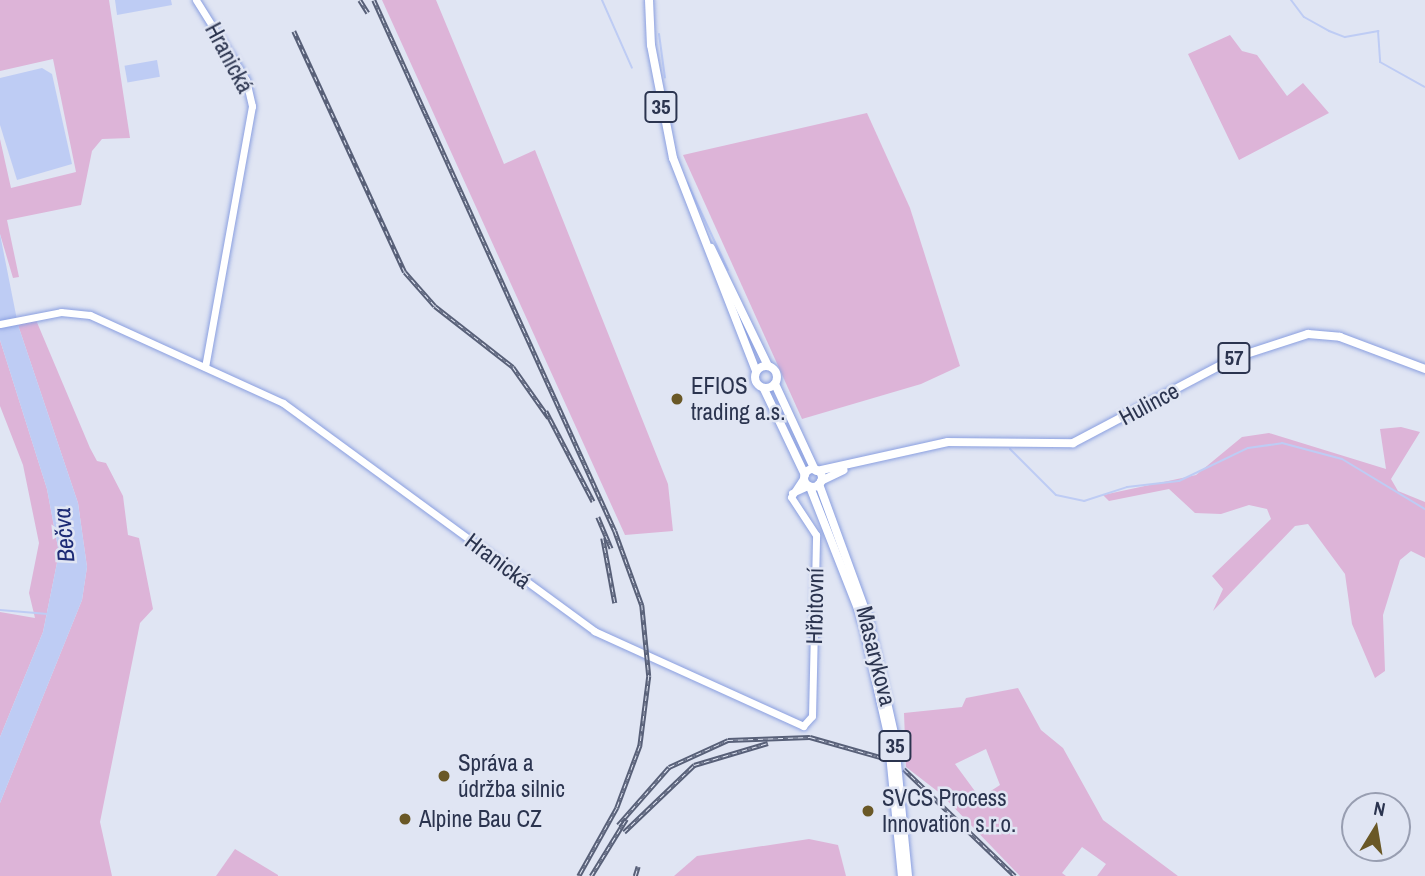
<!DOCTYPE html>
<meta charset="utf-8">
<style>
body{margin:0}
#map{position:relative;width:1425px;height:876px;overflow:hidden;background:#e0e5f3;font-family:"Archivo Narrow",sans-serif}
div>[style]{position:absolute}
[style*='--x']{left:calc(var(--x)*1px);top:calc(var(--y)*1px);width:calc(var(--w)*1px);rotate:calc(var(--a)*1deg)}
.green>*{inset:0;background:#ddb4d8}
.water>*{inset:0;background:#beccf4;transform-origin:0 0}
.stream>*{height:2px;margin:-1px;padding:0 1px;transform-origin:1px;border-radius:1px;background:#beccf4}
.roads{filter:drop-shadow(0 0 2px #8a9fe0) drop-shadow(0 0 2px #8a9fe0)}
.secondary>*{height:7px;margin:-3.5px;padding:0 3.5px;transform-origin:3.5px;border-radius:3.5px;background:#fff}
.primary>*{height:8px;margin:-4px;padding:0 4px;transform-origin:4px;border-radius:4px;background:#fff}
.primary>.ring{margin:-4px;padding:0;box-sizing:content-box;background:none;border:8px solid #fff;border-radius:50%}
.rail>*{height:4.5px;margin-top:-2.25px;transform-origin:0;background:repeating-linear-gradient(90deg,#e0e5f3 0 5px,#586078 0 10px);box-sizing:border-box;border-block:2px solid #586078}
.bridges{filter:drop-shadow(0 0 2px #8a9fe0) drop-shadow(0 0 2px #8a9fe0)}
.primary-bridge>*{height:8px;margin:-4px;padding:0 4px;transform-origin:4px;border-radius:4px;background:#fff}
.dots>*{width:19px;height:19px;translate:-50% -50%;box-sizing:border-box;border:4px solid #e0e5f3;border-radius:50%}
span{translate:-50% -50%;white-space:nowrap;text-align:center;line-height:1.15;-webkit-text-stroke:5px #e0e5f3;paint-order:stroke}
.shield-label span{padding:2px 5px;background:#e0e5f3;border:2px solid;border-radius:5px;-webkit-text-stroke-width:0}
.shield-label{font-size:21px;color:#2b344f;font-weight:700}
.street-label{font-size:23px;color:#2b344f}
.poi-label{font-size:23px;color:#2b344f}
.left{translate:0 -50%;text-align:left}
.water-label{font-size:24px;color:#1d2b75;font-style:italic}
.north{position:absolute;left:1341px;top:792px;width:70px;height:70px;box-sizing:border-box;background:#e0e5f3;border:2px solid #989eb1;border-radius:50%;rotate:11deg;font-size:19px;font-weight:700;line-height:28px;text-align:center;color:#2b344f}
.north::after{content:'';display:block;margin:auto;width:24px;height:32px;background:#6a5826;clip-path:polygon(50% 0,100% 100%,50% 72%,0 100%)}
</style>
<div id="map">
<div class="green">
<div style="clip-path:polygon(0 0,109px 0,130px 138px,102px 139px,92px 151px,81px 205px,7px 220px,19px 277px,13px 278px,0 234px,0 139px,11px 188px,76px 172px,53px 59px,0 71px)"></div>
<div style="clip-path:polygon(382px 0,436px 0,504px 164px,535px 150px,668px 484px,673px 531px,625px 535px)"></div>
<div style="clip-path:polygon(1230px 35px,1242px 51px,1257px 55px,1287px 96px,1303px 83px,1329px 113px,1239px 160px,1188px 54px)"></div>
<div style="clip-path:polygon(867px 113px,910px 208px,960px 366px,921px 384px,802px 419px,683px 155px)"></div>
<div style="clip-path:polygon(36px 320px,90px 448px,97px 461px,106px 463px,123px 496px,128px 535px,139px 538px,153px 609px,140px 623px,100px 822px,112px 876px,0 876px,0 803px,82px 600px,87px 567px,78px 503px,18px 325px)"></div>
<div style="clip-path:polygon(0 340px,47px 489px,59px 553px,43px 632px,0 737px,0 612px,35px 618px,29px 593px,39px 543px,23px 465px,0 406px)"></div>
<div style="clip-path:polygon(1401px 427px,1420px 432px,1391px 479px,1398px 491px,1425px 502px,1425px 558px,1411px 551px,1400px 560px,1383px 615px,1385px 671px,1375px 678px,1352px 624px,1345px 574px,1308px 524px,1295px 526px,1213px 611px,1223px 589px,1212px 576px,1271px 519px,1267px 509px,1249px 505px,1221px 514px,1195px 513px,1169px 489px,1109px 501px,1103px 495px,1196px 475px,1242px 437px,1269px 433px,1386px 469px,1380px 429px)"></div>
<div style="clip-path:polygon(evenodd,1018px 688px,1041px 730px,1063px 748px,1103px 820px,1178px 876px,1097px 876px,1106px 864px,1082px 847px,1062px 873px,1066px 876px,1020px 876px,941px 794px,906px 767px,904px 713px,962px 707px,966px 698px,1018px 688px,986px 749px,1000px 785px,980px 798px,955px 764px,986px 749px)"></div>
<div style="clip-path:polygon(809px 839px,838px 845px,846px 876px,674px 876px,697px 856px)"></div>
<div style="clip-path:polygon(235px 849px,278px 875px,278px 876px,216px 876px)"></div>
</div>
<div class="water">
<div style="clip-path:polygon(115px 0,171px 0,172px 5px,117px 15px)"></div>
<div style="left:157px;top:60px;width:17px;height:33px;rotate:80deg"></div>
<div style="clip-path:polygon(42px 68px,52px 74px,72px 164px,17px 180px,0 125px,0 78px)"></div>
<div style="clip-path:polygon(0 234px,18px 325px,78px 503px,87px 567px,82px 600px,0 803px,0 737px,43px 632px,59px 553px,47px 489px,0 340px)"></div>
</div>
<div class="stream">
<div style="--x:602;--y:0;--w:74;--a:66.2"></div>
<div style="--x:1291;--y:0;--w:21;--a:53"></div>
<div style="--x:1304;--y:17;--w:29;--a:29"></div>
<div style="--x:1329;--y:31;--w:17;--a:21"></div>
<div style="--x:1345;--y:37;--w:34;--a:-10"></div>
<div style="--x:1378;--y:31;--w:31;--a:86"></div>
<div style="--x:1380;--y:62;--w:51;--a:29.1"></div>
<div style="--x:659;--y:34;--w:44;--a:82.2"></div>
<div style="--x:687;--y:182;--w:97;--a:65"></div>
<div style="--x:1010;--y:449;--w:65;--a:45"></div>
<div style="--x:1056;--y:495;--w:29;--a:12"></div>
<div style="--x:1084;--y:501;--w:45;--a:-18"></div>
<div style="--x:1127;--y:487;--w:52;--a:-6.6"></div>
<div style="--x:1179;--y:481;--w:76;--a:-25.6"></div>
<div style="--x:1248;--y:448;--w:34;--a:-8"></div>
<div style="--x:1282;--y:443;--w:62;--a:14.9"></div>
<div style="--x:1342;--y:459;--w:97;--a:31.1"></div>
<div style="--x:0;--y:610;--w:48;--a:4.8"></div>
</div>
<div class="roads">
<div class="secondary">
<div style="--x:196;--y:0;--w:94;--a:58"></div>
<div style="--x:246;--y:80;--w:27;--a:77"></div>
<div style="--x:252;--y:106;--w:265;--a:100.2"></div>
<div style="--x:0;--y:324;--w:62;--a:-11.1"></div>
<div style="--x:61;--y:312;--w:29;--a:6"></div>
<div style="--x:90;--y:315;--w:212;--a:24.5"></div>
<div style="--x:283;--y:403;--w:386;--a:36.2"></div>
<div style="--x:594;--y:631;--w:230;--a:24.4"></div>
<div style="--x:803;--y:726;--w:13;--a:-48"></div>
<div style="--x:812;--y:716;--w:181;--a:-88.7"></div>
<div style="--x:816;--y:535;--w:45;--a:-123.3"></div>
<div style="--x:791;--y:497;--w:24;--a:-57"></div>
<div style="--x:792;--y:493;--w:17;--a:-24"></div>
</div>
<div class="primary">
<div style="--x:649;--y:0;--w:45;--a:87.5"></div>
<div style="--x:651;--y:45;--w:115;--a:79"></div>
<div style="--x:673;--y:158;--w:229;--a:68.7"></div>
<div style="--x:711;--y:248;--w:131;--a:64.2"></div>
<div class="ring" style="left:755px;top:366px;width:14px;height:14px"></div>
<div style="--x:775;--y:384;--w:95;--a:65.1"></div>
<div style="--x:764;--y:389;--w:95;--a:64.5"></div>
<div class="ring" style="left:804px;top:469px;width:10px;height:10px"></div>
<div style="--x:817;--y:471;--w:134;--a:-12.5"></div>
<div style="--x:948;--y:442;--w:125;--a:0.5"></div>
<div style="--x:1073;--y:443;--w:182;--a:-27.8"></div>
<div style="--x:1234;--y:358;--w:78;--a:-18"></div>
<div style="--x:1308;--y:334;--w:32;--a:5"></div>
<div style="--x:1340;--y:337;--w:91;--a:20.6"></div>
<div style="--x:821;--y:481;--w:25;--a:-26"></div>
<div style="--x:819;--y:484;--w:143;--a:69.9"></div>
<div style="--x:810;--y:487;--w:142;--a:68.5"></div>
</div>
</div>
<div class="rail">
<div style="--x:360;--y:0;--w:15;--a:58"></div>
<div style="--x:374;--y:0;--w:583;--a:65.59"></div>
<div style="--x:615;--y:531;--w:79;--a:70"></div>
<div style="--x:642;--y:605;--w:71;--a:84.4"></div>
<div style="--x:649;--y:676;--w:71;--a:97.3"></div>
<div style="--x:640;--y:746;--w:66;--a:110.4"></div>
<div style="--x:617;--y:808;--w:78;--a:119.2"></div>
<div style="--x:294;--y:31;--w:265;--a:65.3"></div>
<div style="--x:405;--y:272;--w:45;--a:48.6"></div>
<div style="--x:435;--y:306;--w:99;--a:38"></div>
<div style="--x:513;--y:367;--w:62;--a:54.8"></div>
<div style="--x:546;--y:411;--w:102;--a:62.4"></div>
<div style="--x:598;--y:517;--w:34;--a:67"></div>
<div style="--x:603;--y:538;--w:66;--a:79.5"></div>
<div style="--x:904;--y:769;--w:154;--a:43.9"></div>
<div style="--x:618;--y:825;--w:77;--a:-48.7"></div>
<div style="--x:669;--y:767;--w:65;--a:-24.6"></div>
<div style="--x:728;--y:740;--w:82;--a:-2.1"></div>
<div style="--x:810;--y:737;--w:80;--a:15.9"></div>
<div style="--x:624;--y:832;--w:97;--a:-43.7"></div>
<div style="--x:694;--y:765;--w:77;--a:-16.6"></div>
<div style="--x:591;--y:876;--w:67;--a:-58.4"></div>
<div style="--x:635;--y:876;--w:10;--a:-73"></div>
</div>
<div class="bridges">
<div class="primary-bridge">
<div style="--x:868;--y:618;--w:118;--a:77.3"></div>
<div style="--x:894;--y:733;--w:144;--a:84.4"></div>
<div style="--x:862;--y:619;--w:118;--a:77.3"></div>
<div style="--x:888;--y:734;--w:143;--a:84.4"></div>
</div>
</div>
<div class="dots">
<div style="left:677px;top:399px;background:#6a5826"></div>
<div style="left:444px;top:776px;background:#6a5826"></div>
<div style="left:868px;top:811px;background:#6a5826"></div>
<div style="left:405px;top:819px;background:#6a5826"></div>
</div>
<div class="shield-label">
<span style="left:661px;top:107px">35</span>
<span style="left:1234px;top:358px">57</span>
<span style="left:895px;top:746px">35</span>
</div>
<div class="street-label">
<span style="left:229px;top:58px;rotate:62deg">Hranická</span>
<span style="left:1149px;top:404px;rotate:-28deg">Hulince</span>
<span style="left:498px;top:561px;rotate:37deg">Hranická</span>
<span style="left:815px;top:606px;rotate:-89deg">Hřbitovní</span>
<span style="left:876px;top:656px;rotate:76deg">Masarykova</span>
</div>
<div class="poi-label">
<span class="left" style="left:691px;top:399px">EFIOS<br>trading a.s.</span>
<span class="left" style="left:458px;top:776px">Správa a<br>údržba silnic</span>
<span class="left" style="left:882px;top:811px">SVCS Process<br>Innovation s.r.o.</span>
<span class="left" style="left:419px;top:819px">Alpine Bau CZ</span>
</div>
<div class="water-label">
<span style="left:64px;top:535px;rotate:-95deg">Bečva</span>
</div>
<div class="north">N</div>
</div>
